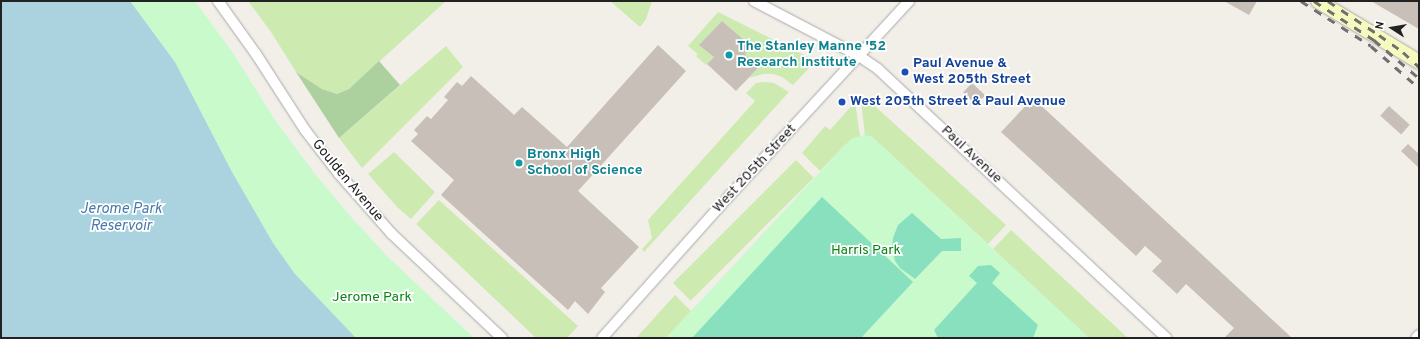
<!DOCTYPE html>
<style>
body{margin:0}
#map{position:relative;width:1420px;height:339px;overflow:hidden;background:#f2efe9;font-family:Overpass,sans-serif}
div>[style]{position:absolute}
[style*='--x']{left:calc(var(--x)*1px);top:calc(var(--y)*1px);width:calc(var(--w)*1px);rotate:calc(var(--a)*1deg)}
.grass>*{inset:0;background:#cdebb0;transform-origin:0 0}
.forest>*{inset:0;background:#add19e}
.park>*{inset:0;background:#c8facc}
.pitch>*{inset:0;background:#88e0be}
.water>*{inset:0;background:#aad3df}
.building>*{inset:0;background:#c7bfb8;transform-origin:0 0}
.roads{filter:drop-shadow(0 0 1px #a9a9a9) drop-shadow(0 0 1px #a9a9a9)}
.minor>*{height:10px;margin:-5px;padding:0 5px;transform-origin:5px;border-radius:5px;background:#fff}
.tertiary>*{height:13px;margin:-6.5px;padding:0 6.5px;transform-origin:6.5px;border-radius:6.5px;background:#fff}
.secondary>*{height:14px;margin:-7px;padding:0 7px;transform-origin:7px;border-radius:7px;background:#f7fabf}
.rail>*{height:3px;margin-top:-1.5px;transform-origin:0;background:repeating-linear-gradient(90deg,#707070 0 8px,transparent 0 16px)}
.dots>*{width:11px;height:11px;translate:-50% -50%;box-sizing:border-box;border:2px solid #fff;border-radius:50%}
span{translate:-50% -50%;white-space:nowrap;text-align:center;line-height:1.15;-webkit-text-stroke:3.5px #fff;paint-order:stroke}
.culture-label{font-size:14px;color:#0d838f;font-weight:700}
.left{translate:0 -50%;text-align:left}
.transit-label{font-size:14px;color:#164399;font-weight:700}
.street-label{font-size:14px;color:#222}
.park-label{font-size:14px;color:#0c8416}
.water-label{font-size:15px;color:#4a7aab;font-style:italic}
.frame{position:absolute;inset:0;border:2px solid #222;pointer-events:none}
.north{position:absolute;left:1372px;top:8px;width:40px;height:40px;-webkit-text-stroke:3px #fff;paint-order:stroke;rotate:282deg;font-size:11px;font-weight:700;line-height:16px;text-align:center;color:#222}
.north::after{content:'';display:block;margin:auto;width:14px;height:18px;background:#222;clip-path:polygon(50% 0,100% 100%,50% 72%,0 100%)}
</style>
<div id="map">
<div class="grass">
<div style="clip-path:polygon(248px 1px,446px 1px,349px 89px,337px 94px,322px 89px,296px 72px,271px 32px)"></div>
<div style="clip-path:polygon(610px 1px,652px 1px,646px 19px,640px 27px)"></div>
<div style="clip-path:polygon(718px 12px,812px 59px,812px 65px,793px 85px,782px 77px,773px 74px,763px 74px,749px 78px,758px 68px,745px 54px,751px 46px,722px 21px,700px 44px,714px 57px,706px 65px,696px 56px,698px 54px,688px 46px)"></div>
<div style="clip-path:polygon(446px 46px,463px 67px,362px 168px,339px 138px)"></div>
<div style="clip-path:polygon(765px 82px,774px 83px,789px 92px,644px 252px,642px 249px,652px 238px,648px 220px,755px 101px,746px 93px,756px 83px)"></div>
<div style="clip-path:polygon(867px 99px,1006px 225px,988px 244px,871px 136px,865px 136px,861px 101px)"></div>
<div style="clip-path:polygon(855px 102px,860px 136px,845px 145px,820px 171px,802px 153px,825px 126px,830px 130px)"></div>
<div style="clip-path:polygon(394px 152px,435px 192px,411px 219px,397px 207px,368px 174px)"></div>
<div style="left:796px;top:160px;width:25px;height:174px;rotate:45deg"></div>
<div style="clip-path:polygon(439px 200px,578px 326px,567px 338px,536px 338px,416px 224px)"></div>
<div style="clip-path:polygon(1011px 230px,1128px 338px,1089px 338px,993px 249px)"></div>
<div style="clip-path:polygon(675px 295px,691px 311px,666px 338px,636px 338px)"></div>
</div>
<div class="forest">
<div style="clip-path:polygon(379px 61px,400px 85px,339px 138px,296px 72px,322px 89px,337px 94px,349px 89px)"></div>
</div>
<div class="park">
<div style="clip-path:polygon(130px 1px,195px 1px,233px 53px,275px 120px,315px 174px,352px 218px,388px 257px,474px 338px,356px 338px,341px 323px,295px 274px,273px 243px,232px 172px,175px 62px)"></div>
<div style="clip-path:polygon(864px 135px,871px 136px,1089px 338px,666px 338px,845px 145px,853px 138px)"></div>
</div>
<div class="pitch">
<div style="clip-path:polygon(822px 197px,913px 282px,861px 338px,692px 338px)"></div>
<div style="clip-path:polygon(912px 213px,941px 239px,961px 238px,961px 251px,942px 251px,915px 279px,900px 268px,895px 261px,892px 247px,893px 238px,898px 225px)"></div>
<div style="clip-path:polygon(991px 265px,1000px 273px,992px 283px,1038px 325px,1033px 338px,938px 338px,934px 330px,977px 283px,969px 276px,978px 266px)"></div>
</div>
<div class="water">
<div style="clip-path:polygon(1px 1px,130px 1px,175px 62px,232px 172px,273px 243px,295px 274px,356px 338px,1px 338px)"></div>
</div>
<div class="building">
<div style="clip-path:polygon(1224px 1px,1257px 1px,1249px 15px)"></div>
<div style="clip-path:polygon(1371px 1px,1419px 1px,1419px 29px,1400px 18px)"></div>
<div style="clip-path:polygon(722px 21px,751px 46px,745px 54px,758px 68px,736px 91px,707px 64px,714px 57px,699px 45px)"></div>
<div style="clip-path:polygon(658px 45px,686px 71px,578px 191px,639px 247px,601px 288px,605px 292px,588px 314px,575px 301px,568px 310px,441px 195px,454px 180px,411px 141px,418px 134px,414px 130px,427px 116px,431px 119px,448px 100px,444px 97px,457px 82px,462px 86px,471px 76px,514px 115px,522px 107px,567px 147px)"></div>
<div style="left:972px;top:83px;width:18px;height:13px;rotate:43deg"></div>
<div style="clip-path:polygon(1033px 98px,1292px 338px,1224px 338px,1234px 328px,1186px 284px,1177px 294px,1152px 271px,1162px 261px,1145px 246px,1136px 256px,1001px 132px)"></div>
<div style="left:1389px;top:106px;width:28px;height:13px;rotate:42deg"></div>
<div style="clip-path:polygon(1408px 144px,1419px 154px,1419px 168px,1401px 151px)"></div>
</div>
<div class="roads">
<div class="minor">
<div style="--x:218;--y:1;--w:65;--a:54.4"></div>
<div style="--x:256;--y:54;--w:90;--a:57.2"></div>
<div style="--x:305;--y:130;--w:56;--a:52.3"></div>
<div style="--x:339;--y:174;--w:79;--a:48.6"></div>
<div style="--x:391;--y:233;--w:153;--a:43.4"></div>
<div style="--x:754;--y:1;--w:119;--a:27.6"></div>
<div style="--x:859;--y:56;--w:23;--a:34"></div>
<div style="--x:878;--y:69;--w:394;--a:43"></div>
<div style="--x:602;--y:338;--w:177;--a:-48.2"></div>
<div style="--x:720;--y:206;--w:279;--a:-47.3"></div>
</div>
<div class="tertiary">
<div style="--x:1417;--y:338;--w:3;--a:-45"></div>
</div>
<div class="secondary">
<div style="--x:1318;--y:1;--w:118;--a:31.1"></div>
</div>
</div>
<div class="rail">
<div style="--x:1301;--y:1;--w:83;--a:32.7"></div>
<div style="--x:1371;--y:46;--w:64;--a:41.2"></div>
<div style="--x:1314;--y:1;--w:72;--a:33"></div>
<div style="--x:1374;--y:40;--w:59;--a:40.2"></div>
<div style="--x:1328;--y:1;--w:61;--a:33.7"></div>
<div style="--x:1379;--y:35;--w:29;--a:35"></div>
<div style="--x:1403;--y:52;--w:22;--a:43"></div>
</div>
<div class="dots">
<div style="left:729px;top:55px;background:#0f9aa8"></div>
<div style="left:905px;top:72px;background:#1a4fb4"></div>
<div style="left:842px;top:102px;background:#1a4fb4"></div>
<div style="left:519px;top:163px;background:#0f9aa8"></div>
</div>
<div class="culture-label">
<span class="left" style="left:737px;top:55px">The Stanley Manne '52<br>Research Institute</span>
<span class="left" style="left:527px;top:163px">Bronx High<br>School of Science</span>
</div>
<div class="transit-label">
<span class="left" style="left:913px;top:72px">Paul Avenue &amp;<br>West 205th Street</span>
<span class="left" style="left:850px;top:102px">West 205th Street &amp; Paul Avenue</span>
</div>
<div class="street-label">
<span style="left:971px;top:155px;rotate:43deg">Paul Avenue</span>
<span style="left:755px;top:169px;rotate:-47deg">West 205th Street</span>
<span style="left:347px;top:181px;rotate:50deg">Goulden Avenue</span>
</div>
<div class="park-label">
<span style="left:866px;top:251px">Harris Park</span>
<span style="left:372px;top:298px">Jerome Park</span>
</div>
<div class="water-label">
<span style="left:121px;top:218px">Jerome Park<br>Reservoir</span>
</div>
<div class="frame"></div>
<div class="north">N</div>
</div>
